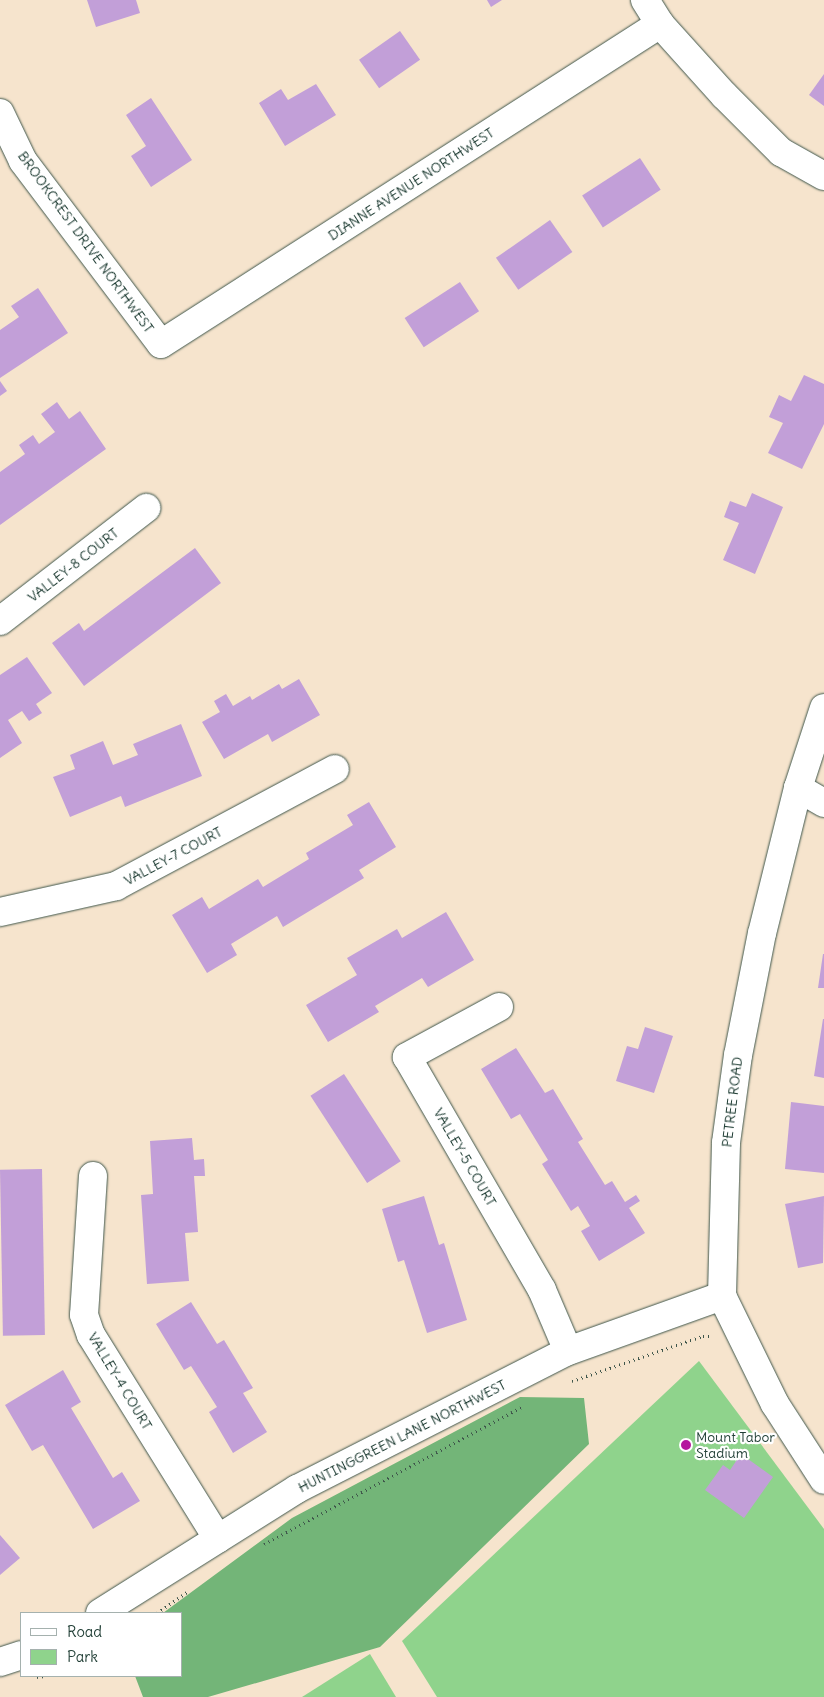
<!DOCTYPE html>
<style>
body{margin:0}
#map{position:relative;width:824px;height:1697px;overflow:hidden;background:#f6e4cd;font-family:Delius,sans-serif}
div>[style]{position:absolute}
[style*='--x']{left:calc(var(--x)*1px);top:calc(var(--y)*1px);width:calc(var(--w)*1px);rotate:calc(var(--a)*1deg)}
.green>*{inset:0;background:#8fd38c}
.forest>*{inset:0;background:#73b578}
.building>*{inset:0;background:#c29fd8;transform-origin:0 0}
.path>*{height:3px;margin-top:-1.5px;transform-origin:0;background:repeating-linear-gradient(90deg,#3f564b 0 1px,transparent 0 5px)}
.roads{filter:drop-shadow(0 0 1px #3f564b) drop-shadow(0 0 1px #3f564b)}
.street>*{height:28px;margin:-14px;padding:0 14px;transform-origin:14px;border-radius:14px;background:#fff}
.secondary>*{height:28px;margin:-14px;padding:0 14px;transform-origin:14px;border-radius:14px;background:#fff}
.dots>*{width:14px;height:14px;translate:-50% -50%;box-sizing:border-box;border:2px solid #fff;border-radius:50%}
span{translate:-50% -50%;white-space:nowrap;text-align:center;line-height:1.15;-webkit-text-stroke:4.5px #fff;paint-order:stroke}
.street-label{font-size:14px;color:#1f3d34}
.poi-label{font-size:14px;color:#1f3d34}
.left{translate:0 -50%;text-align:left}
.legend{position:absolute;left:20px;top:1612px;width:162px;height:65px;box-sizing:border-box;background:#fff;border:1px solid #a5b1ae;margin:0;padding:6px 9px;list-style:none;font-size:15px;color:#1f3d34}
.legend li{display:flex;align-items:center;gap:10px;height:25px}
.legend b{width:25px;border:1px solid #a5b1ae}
</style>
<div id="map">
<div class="green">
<div style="clip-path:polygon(699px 1361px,824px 1529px,824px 1697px,437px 1697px,402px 1641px)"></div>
<div style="clip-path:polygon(370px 1654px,396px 1697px,302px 1697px)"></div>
</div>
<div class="forest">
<div style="clip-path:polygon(520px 1397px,584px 1398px,589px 1444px,380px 1647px,208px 1697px,143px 1697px,135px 1676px,181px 1676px,181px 1613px,163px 1613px,292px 1518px)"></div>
</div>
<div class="building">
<div style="clip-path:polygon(87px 0,136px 0,140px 13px,96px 27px)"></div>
<div style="clip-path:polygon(487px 0,502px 0,491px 7px)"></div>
<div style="left:400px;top:31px;width:35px;height:50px;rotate:55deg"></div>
<div style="clip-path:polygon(824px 74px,824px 106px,809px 95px)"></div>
<div style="clip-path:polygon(316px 84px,336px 115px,285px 146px,259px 103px,281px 89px,288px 100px)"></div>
<div style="clip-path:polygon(151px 98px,192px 160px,151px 187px,131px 156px,146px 146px,126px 115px)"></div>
<div style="left:640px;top:158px;width:38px;height:69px;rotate:57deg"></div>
<div style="left:550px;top:220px;width:39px;height:66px;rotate:55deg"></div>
<div style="left:460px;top:282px;width:35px;height:66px;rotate:57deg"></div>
<div style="clip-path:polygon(38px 288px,68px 333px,0 378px,0 330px,19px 317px,11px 306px)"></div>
<div style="clip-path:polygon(804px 375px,824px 384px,824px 424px,802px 469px,768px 453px,783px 423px,769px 417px,779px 395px,791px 401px)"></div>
<div style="clip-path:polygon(0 381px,7px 391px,0 396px)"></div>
<div style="clip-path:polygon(57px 402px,69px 419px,80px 411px,106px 449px,0 525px,0 472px,25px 454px,19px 445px,33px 435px,39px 444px,55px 432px,41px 414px)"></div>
<div style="clip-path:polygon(752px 493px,783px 507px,755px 574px,723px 560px,739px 523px,724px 517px,730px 501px,746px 507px)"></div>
<div style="clip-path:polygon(195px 548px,221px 583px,84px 686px,52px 643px,79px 623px,84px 631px)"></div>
<div style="clip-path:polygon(27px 657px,52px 693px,36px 704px,42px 713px,29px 721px,22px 711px,8px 720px,22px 743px,0 758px,0 675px)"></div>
<div style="clip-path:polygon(299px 679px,320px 715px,272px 742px,268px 734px,224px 759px,202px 722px,220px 712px,214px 701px,226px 694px,233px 706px,250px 696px,252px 700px,279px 684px,282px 689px)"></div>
<div style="clip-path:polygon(181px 724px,202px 776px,125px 807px,121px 796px,70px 817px,53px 777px,75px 769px,70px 755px,103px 741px,113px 765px,138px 755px,133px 744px)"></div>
<div style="clip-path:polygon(369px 802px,396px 847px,359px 870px,364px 878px,283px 927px,277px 916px,231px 944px,237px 955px,207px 973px,172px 915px,202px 897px,209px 909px,258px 879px,263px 887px,309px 859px,306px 853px,353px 825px,347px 815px)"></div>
<div style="clip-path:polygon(446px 912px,474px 960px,428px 987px,422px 978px,375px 1006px,379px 1012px,328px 1042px,306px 1005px,357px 975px,347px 958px,397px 929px,402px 938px)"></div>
<div style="clip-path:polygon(823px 954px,824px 954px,824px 988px,818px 988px)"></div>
<div style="clip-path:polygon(823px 1019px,824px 1019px,824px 1078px,814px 1076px)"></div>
<div style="clip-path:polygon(645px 1027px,673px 1036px,654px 1093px,616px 1081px,627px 1046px,638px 1049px)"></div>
<div style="clip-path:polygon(516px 1048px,545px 1093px,553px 1089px,583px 1139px,578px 1142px,605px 1185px,612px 1181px,625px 1202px,636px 1195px,640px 1201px,629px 1208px,645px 1233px,599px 1261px,581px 1231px,590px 1226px,578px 1206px,571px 1211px,542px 1164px,548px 1160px,520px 1114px,511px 1119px,481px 1069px)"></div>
<div style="left:344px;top:1074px;width:104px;height:40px;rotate:57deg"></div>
<div style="clip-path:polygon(791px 1102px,824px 1106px,824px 1173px,785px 1169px)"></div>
<div style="clip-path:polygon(192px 1138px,194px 1160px,204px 1159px,205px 1176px,194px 1176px,198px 1232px,185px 1233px,189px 1281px,147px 1284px,141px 1195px,153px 1194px,150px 1141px)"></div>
<div style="left:42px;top:1169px;width:166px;height:42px;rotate:89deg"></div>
<div style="clip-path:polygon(424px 1196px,439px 1245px,444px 1243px,467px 1320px,427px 1333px,404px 1260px,398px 1262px,382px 1209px)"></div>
<div style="clip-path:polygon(824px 1196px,823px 1263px,798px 1268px,785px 1204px)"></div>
<div style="clip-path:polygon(191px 1302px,217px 1344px,224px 1340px,253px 1388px,243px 1393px,267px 1432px,233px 1453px,209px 1412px,217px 1407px,191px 1366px,184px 1370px,156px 1324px)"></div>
<div style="clip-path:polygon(63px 1370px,81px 1402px,71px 1408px,113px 1478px,122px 1472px,140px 1501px,93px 1529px,43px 1445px,32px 1451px,5px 1405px)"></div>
<div style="clip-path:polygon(741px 1454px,773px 1477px,744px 1518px,705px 1490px,723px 1465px,730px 1470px)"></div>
<div style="clip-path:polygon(0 1535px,20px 1558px,0 1575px)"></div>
</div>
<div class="path">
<div style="--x:572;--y:1381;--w:139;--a:-19"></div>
<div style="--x:703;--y:1336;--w:10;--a:0"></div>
<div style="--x:264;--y:1544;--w:292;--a:-28"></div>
<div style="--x:157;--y:1613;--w:37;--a:-35"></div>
<div style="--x:37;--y:1677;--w:8;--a:-7"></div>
</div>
<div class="roads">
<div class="street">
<div style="--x:645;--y:0;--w:28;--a:58"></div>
<div style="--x:660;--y:24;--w:96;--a:48"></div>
<div style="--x:724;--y:95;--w:81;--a:45"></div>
<div style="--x:781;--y:152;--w:49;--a:29.2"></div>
<div style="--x:0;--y:113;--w:53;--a:64.4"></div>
<div style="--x:23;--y:161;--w:229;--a:53"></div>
<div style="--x:161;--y:344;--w:593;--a:-32.67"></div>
<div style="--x:0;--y:621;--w:185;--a:-37.7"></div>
<div style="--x:798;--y:788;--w:30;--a:30"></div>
<div style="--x:0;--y:912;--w:119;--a:-12.6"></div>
<div style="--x:116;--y:886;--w:248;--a:-28.1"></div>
<div style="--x:499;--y:1007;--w:105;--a:151.5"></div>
<div style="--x:407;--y:1057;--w:269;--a:59.9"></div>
<div style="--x:542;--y:1290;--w:66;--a:66.9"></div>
<div style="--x:93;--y:1176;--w:139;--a:93.7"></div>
<div style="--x:84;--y:1315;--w:21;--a:71"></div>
<div style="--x:91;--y:1335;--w:240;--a:58.1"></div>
</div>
<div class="secondary">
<div style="--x:824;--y:708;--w:84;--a:108"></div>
<div style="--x:798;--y:788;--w:149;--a:103.9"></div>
<div style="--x:762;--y:933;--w:124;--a:101.1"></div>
<div style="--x:738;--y:1055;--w:89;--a:97.8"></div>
<div style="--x:726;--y:1143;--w:153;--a:91.5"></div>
<div style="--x:722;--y:1296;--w:120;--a:63.9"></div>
<div style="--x:775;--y:1404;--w:90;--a:57.2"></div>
<div style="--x:100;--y:1613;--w:233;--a:-32.2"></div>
<div style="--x:297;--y:1489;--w:304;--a:-27"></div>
<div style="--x:568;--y:1351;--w:164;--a:-19.7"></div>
<div style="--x:0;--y:1662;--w:22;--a:-18"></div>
</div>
</div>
<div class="dots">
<div style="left:686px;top:1445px;background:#b5179e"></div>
</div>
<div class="street-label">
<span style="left:411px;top:184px;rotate:-33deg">DIANNE AVENUE NORTHWEST</span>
<span style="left:86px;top:242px;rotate:54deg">BROOKCREST DRIVE NORTHWEST</span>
<span style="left:73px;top:565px;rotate:-38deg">VALLEY-8 COURT</span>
<span style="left:173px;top:856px;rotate:-28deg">VALLEY-7 COURT</span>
<span style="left:732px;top:1102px;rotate:-83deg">PETREE ROAD</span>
<span style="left:465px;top:1157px;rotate:60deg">VALLEY-5 COURT</span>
<span style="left:120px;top:1381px;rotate:59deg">VALLEY-4 COURT</span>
<span style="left:402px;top:1436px;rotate:-27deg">HUNTINGGREEN LANE NORTHWEST</span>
</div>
<div class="poi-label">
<span class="left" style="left:696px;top:1445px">Mount Tabor<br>Stadium</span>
</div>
<ul class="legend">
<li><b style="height:6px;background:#fff"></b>Road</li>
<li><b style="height:14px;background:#8fd38c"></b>Park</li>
</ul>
</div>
